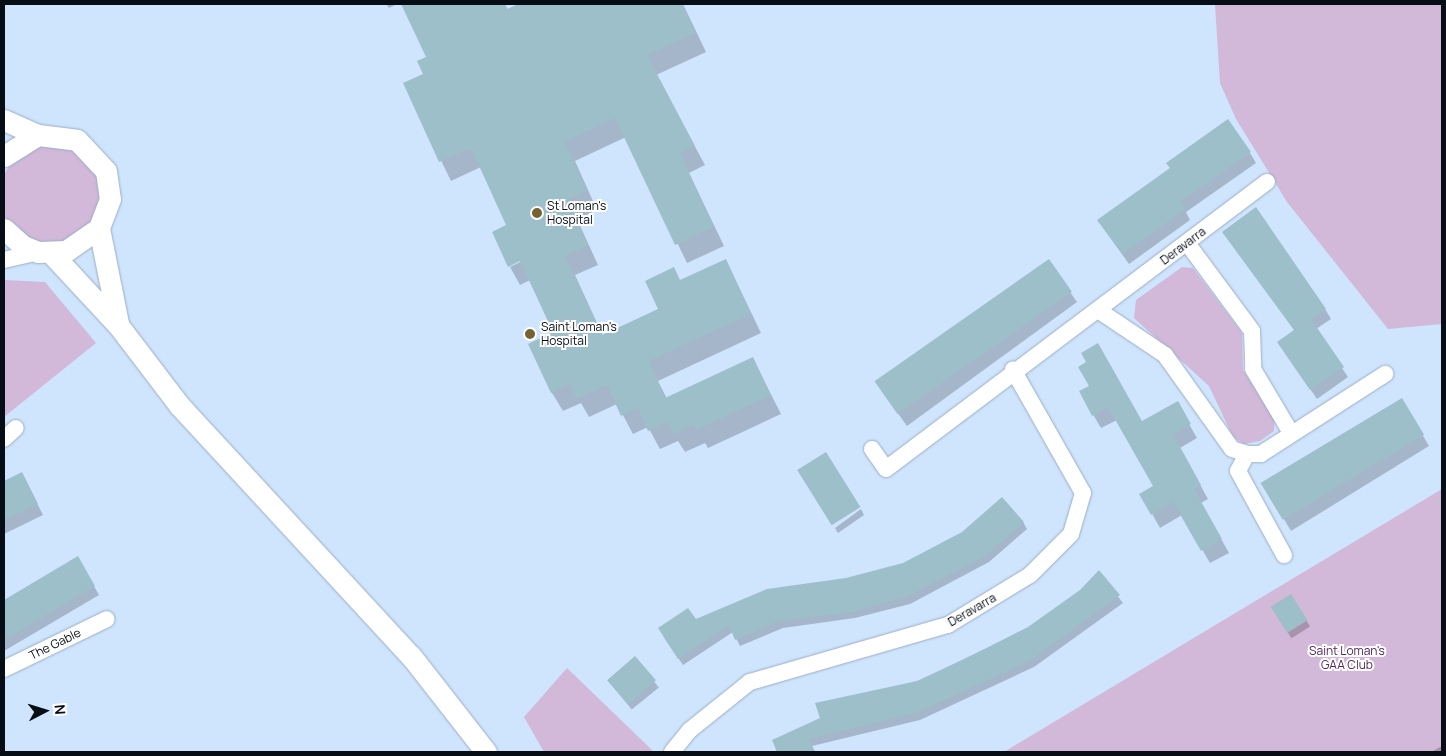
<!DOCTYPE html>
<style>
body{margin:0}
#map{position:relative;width:1446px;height:756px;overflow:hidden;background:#cfe4fd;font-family:Manrope,sans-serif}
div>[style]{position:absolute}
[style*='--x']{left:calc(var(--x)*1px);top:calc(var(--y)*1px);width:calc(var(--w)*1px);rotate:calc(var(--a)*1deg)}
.green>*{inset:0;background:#d2b8d9}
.round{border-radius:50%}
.shadow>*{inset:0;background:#0003;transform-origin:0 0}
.building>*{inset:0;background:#9cbfca;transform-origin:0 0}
.roads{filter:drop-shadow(0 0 1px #9aaec6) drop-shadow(0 0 1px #9aaec6)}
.minor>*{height:16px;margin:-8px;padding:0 8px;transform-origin:8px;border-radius:8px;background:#fff}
.tertiary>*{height:21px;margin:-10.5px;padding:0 10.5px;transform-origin:10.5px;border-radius:10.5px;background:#fff}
.dots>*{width:14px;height:14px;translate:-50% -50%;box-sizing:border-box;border:2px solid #fff;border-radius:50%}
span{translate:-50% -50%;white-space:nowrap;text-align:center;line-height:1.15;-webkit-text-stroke:4px #fff;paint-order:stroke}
.poi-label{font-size:12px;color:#060d15}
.left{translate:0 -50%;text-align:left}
.street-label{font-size:12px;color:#060d15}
.park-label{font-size:12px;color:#52255e}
.frame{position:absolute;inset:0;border:5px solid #060d15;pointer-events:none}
.north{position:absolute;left:20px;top:686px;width:50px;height:50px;-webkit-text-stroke:4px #fff;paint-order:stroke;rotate:85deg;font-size:14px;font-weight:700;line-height:20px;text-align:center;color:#060d15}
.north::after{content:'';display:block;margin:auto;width:18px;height:22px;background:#060d15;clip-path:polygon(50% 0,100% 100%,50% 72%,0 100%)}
</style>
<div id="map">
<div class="green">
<div style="clip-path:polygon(1215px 4px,1442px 4px,1442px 324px,1388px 329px,1287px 202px,1236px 119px,1220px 83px)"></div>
<div class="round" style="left:0;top:145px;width:100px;height:100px"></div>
<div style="clip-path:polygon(1182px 267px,1193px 268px,1242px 333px,1243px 370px,1275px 418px,1274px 431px,1260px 441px,1244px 444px,1233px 437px,1209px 386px,1134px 318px,1136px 300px)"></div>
<div style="clip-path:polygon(4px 280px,45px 282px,96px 343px,4px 417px)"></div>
<div style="clip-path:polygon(1442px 489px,1442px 752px,1004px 752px)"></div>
<div style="clip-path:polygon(567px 668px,652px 750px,651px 752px,544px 752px,524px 717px)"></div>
</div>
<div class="shadow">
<div style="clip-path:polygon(386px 4px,397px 4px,389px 8px)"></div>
<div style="clip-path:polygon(403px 4px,445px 4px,448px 9px,459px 4px,505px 4px,508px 10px,522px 4px,683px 4px,706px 52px,656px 75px,705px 165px,689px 173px,724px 246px,687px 263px,626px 137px,575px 161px,597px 210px,577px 219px,598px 265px,575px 275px,603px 336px,660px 310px,680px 281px,726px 260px,761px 333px,658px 381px,667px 399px,753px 359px,781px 414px,708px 448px,705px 443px,685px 452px,678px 441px,660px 449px,648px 427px,633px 434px,617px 404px,589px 417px,581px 403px,563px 411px,552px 393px,555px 333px,530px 280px,520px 285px,510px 267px,526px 259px,481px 167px,451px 181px,404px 84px,424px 74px,428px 58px)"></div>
<div style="clip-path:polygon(1250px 153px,1256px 163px,1186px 212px,1190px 220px,1129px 264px,1105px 230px)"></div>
<div style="clip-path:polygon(1230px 241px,1325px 309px,1331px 319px,1316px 329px,1348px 377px,1317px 399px,1285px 352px,1295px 331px)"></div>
<div style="clip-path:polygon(1048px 261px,1077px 302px,907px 426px,884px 394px)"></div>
<div style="clip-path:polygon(1080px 392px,1142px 423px,1177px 403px,1197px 438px,1180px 448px,1208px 499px,1201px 503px,1229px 553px,1210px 563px,1182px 515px,1160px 528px,1141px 494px,1155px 486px,1117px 420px,1101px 428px)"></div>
<div style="clip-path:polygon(1402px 400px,1429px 446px,1291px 531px,1270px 496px)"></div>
<div style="clip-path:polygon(22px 473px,43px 515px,4px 534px,4px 482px)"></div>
<div style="clip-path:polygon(861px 509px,864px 515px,838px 533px,835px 528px)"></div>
<div style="clip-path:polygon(1023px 522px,1027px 529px,989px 562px,910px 604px,855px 618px,783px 628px,740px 646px,733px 632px,683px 665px,663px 636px,695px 621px,903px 565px)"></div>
<div style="clip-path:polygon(78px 558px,99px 595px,4px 651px,4px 601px)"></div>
<div style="clip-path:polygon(1099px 572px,1123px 603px,1034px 667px,920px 720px,812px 746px,815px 752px,773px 752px,1028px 628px,1081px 591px)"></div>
<div style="left:1291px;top:596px;width:36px;height:22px;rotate:58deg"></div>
<div style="left:635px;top:658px;width:38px;height:35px;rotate:51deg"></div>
<div style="clip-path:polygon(1442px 746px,1442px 752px,1431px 752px)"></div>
</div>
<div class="building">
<div style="clip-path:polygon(401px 4px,504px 4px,507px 9px,519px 4px,682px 4px,696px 33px,647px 55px,695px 146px,680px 153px,714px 227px,675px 245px,615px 118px,565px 142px,587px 191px,567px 200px,588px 245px,565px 256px,602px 335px,658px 309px,645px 281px,674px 267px,680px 280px,726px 259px,751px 314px,649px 361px,665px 398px,753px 357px,771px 395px,696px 430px,693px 425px,673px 434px,668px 422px,648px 431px,638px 408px,621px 416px,607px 385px,577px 399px,570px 384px,551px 393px,528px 344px,553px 332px,520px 261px,508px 267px,492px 232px,506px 225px,471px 148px,439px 162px,403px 83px,423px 74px,417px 61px,426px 57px)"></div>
<div style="clip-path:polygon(1228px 119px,1251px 152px,1180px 202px,1186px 209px,1122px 254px,1097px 220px,1170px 168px,1166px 163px)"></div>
<div style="clip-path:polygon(1256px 207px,1326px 309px,1311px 319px,1344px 367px,1310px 390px,1277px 342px,1294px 330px,1222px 232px)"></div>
<div style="left:1049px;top:259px;width:40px;height:213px;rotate:55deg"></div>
<div style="clip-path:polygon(1098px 343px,1142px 421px,1178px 401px,1191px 424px,1173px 434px,1201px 485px,1194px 489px,1222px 539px,1201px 551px,1173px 502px,1151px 515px,1139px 494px,1153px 486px,1108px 407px,1092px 416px,1079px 391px,1089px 386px,1078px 367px,1086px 362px,1081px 353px)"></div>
<div style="left:1402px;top:398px;width:43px;height:165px;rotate:59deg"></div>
<div style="left:826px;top:452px;width:65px;height:34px;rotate:58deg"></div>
<div style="clip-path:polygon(22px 472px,38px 504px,4px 520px,4px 481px)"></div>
<div style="clip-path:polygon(1002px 497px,1024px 522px,985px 556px,906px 597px,851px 612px,778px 621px,735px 640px,729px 625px,678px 659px,658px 628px,688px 608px,696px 619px,767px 589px,846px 578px,903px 563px,962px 532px)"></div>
<div style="clip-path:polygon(78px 556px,95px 586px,4px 640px,4px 600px)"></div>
<div style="clip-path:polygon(1099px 570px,1120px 595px,1031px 660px,916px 713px,809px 739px,815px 752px,777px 752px,772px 740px,820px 718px,815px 703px,917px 681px,975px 654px,1028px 627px,1080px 590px)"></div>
<div style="left:1291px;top:594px;width:31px;height:24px;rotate:58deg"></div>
<div style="left:635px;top:656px;width:32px;height:37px;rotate:49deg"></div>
</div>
<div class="roads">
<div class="minor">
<div style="--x:1187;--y:243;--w:109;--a:53.5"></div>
<div style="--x:1252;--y:331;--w:38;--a:88"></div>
<div style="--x:1253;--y:369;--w:72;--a:59.2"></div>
<div style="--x:4;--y:260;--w:35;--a:-13"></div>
<div style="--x:1098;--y:310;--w:81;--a:33.9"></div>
<div style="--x:1165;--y:355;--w:115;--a:54.5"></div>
<div style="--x:1232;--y:449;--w:16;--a:18"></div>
<div style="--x:1247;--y:454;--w:19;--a:118"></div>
<div style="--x:1238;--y:471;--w:96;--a:61.3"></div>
<div style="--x:4;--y:439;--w:16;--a:-43"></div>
<div style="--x:872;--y:449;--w:24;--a:55"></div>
<div style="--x:886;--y:469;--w:477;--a:-37"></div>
<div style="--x:1247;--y:454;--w:14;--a:0"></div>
<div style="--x:1261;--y:454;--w:148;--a:-32.8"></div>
<div style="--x:4;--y:669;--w:114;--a:-25.9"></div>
<div style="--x:672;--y:752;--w:28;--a:-51"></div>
<div style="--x:690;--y:730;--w:77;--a:-38.7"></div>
<div style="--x:750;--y:682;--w:206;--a:-16.1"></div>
<div style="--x:948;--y:625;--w:96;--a:-31.4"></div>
<div style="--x:1030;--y:575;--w:58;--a:-45"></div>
<div style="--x:1071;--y:534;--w:43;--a:-73.7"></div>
<div style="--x:1083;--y:493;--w:142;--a:-119.6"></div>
</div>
<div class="tertiary">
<div style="--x:4;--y:120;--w:37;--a:24"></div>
<div style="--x:4;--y:156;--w:40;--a:-32"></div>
<div style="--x:38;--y:135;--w:39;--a:7"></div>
<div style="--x:77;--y:140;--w:42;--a:46.9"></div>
<div style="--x:106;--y:171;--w:28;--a:82"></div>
<div style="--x:110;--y:199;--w:31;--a:111"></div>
<div style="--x:99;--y:228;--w:40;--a:145.1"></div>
<div style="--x:66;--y:251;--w:28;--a:178"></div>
<div style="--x:38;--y:252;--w:16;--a:-158"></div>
<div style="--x:23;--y:246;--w:25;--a:-138"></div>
<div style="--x:99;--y:228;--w:97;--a:78.7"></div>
<div style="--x:51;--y:253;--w:98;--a:47.1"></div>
<div style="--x:118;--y:325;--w:101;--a:52.7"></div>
<div style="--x:179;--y:405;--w:342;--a:47.3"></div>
<div style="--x:411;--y:656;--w:122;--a:52"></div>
</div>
</div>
<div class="dots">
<div style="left:537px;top:213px;background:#756331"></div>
<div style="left:530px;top:334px;background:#756331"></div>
</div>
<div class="poi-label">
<span class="left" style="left:547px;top:213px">St Loman's<br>Hospital</span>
<span class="left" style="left:541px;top:334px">Saint Loman's<br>Hospital</span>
</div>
<div class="street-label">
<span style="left:1183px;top:246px;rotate:-37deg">Deravarra</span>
<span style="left:972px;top:610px;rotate:-30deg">Deravarra</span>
<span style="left:55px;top:644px;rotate:-26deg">The Gable</span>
</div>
<div class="park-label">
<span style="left:1347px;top:658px">Saint Loman's<br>GAA Club</span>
</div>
<div class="frame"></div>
<div class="north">N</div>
</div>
